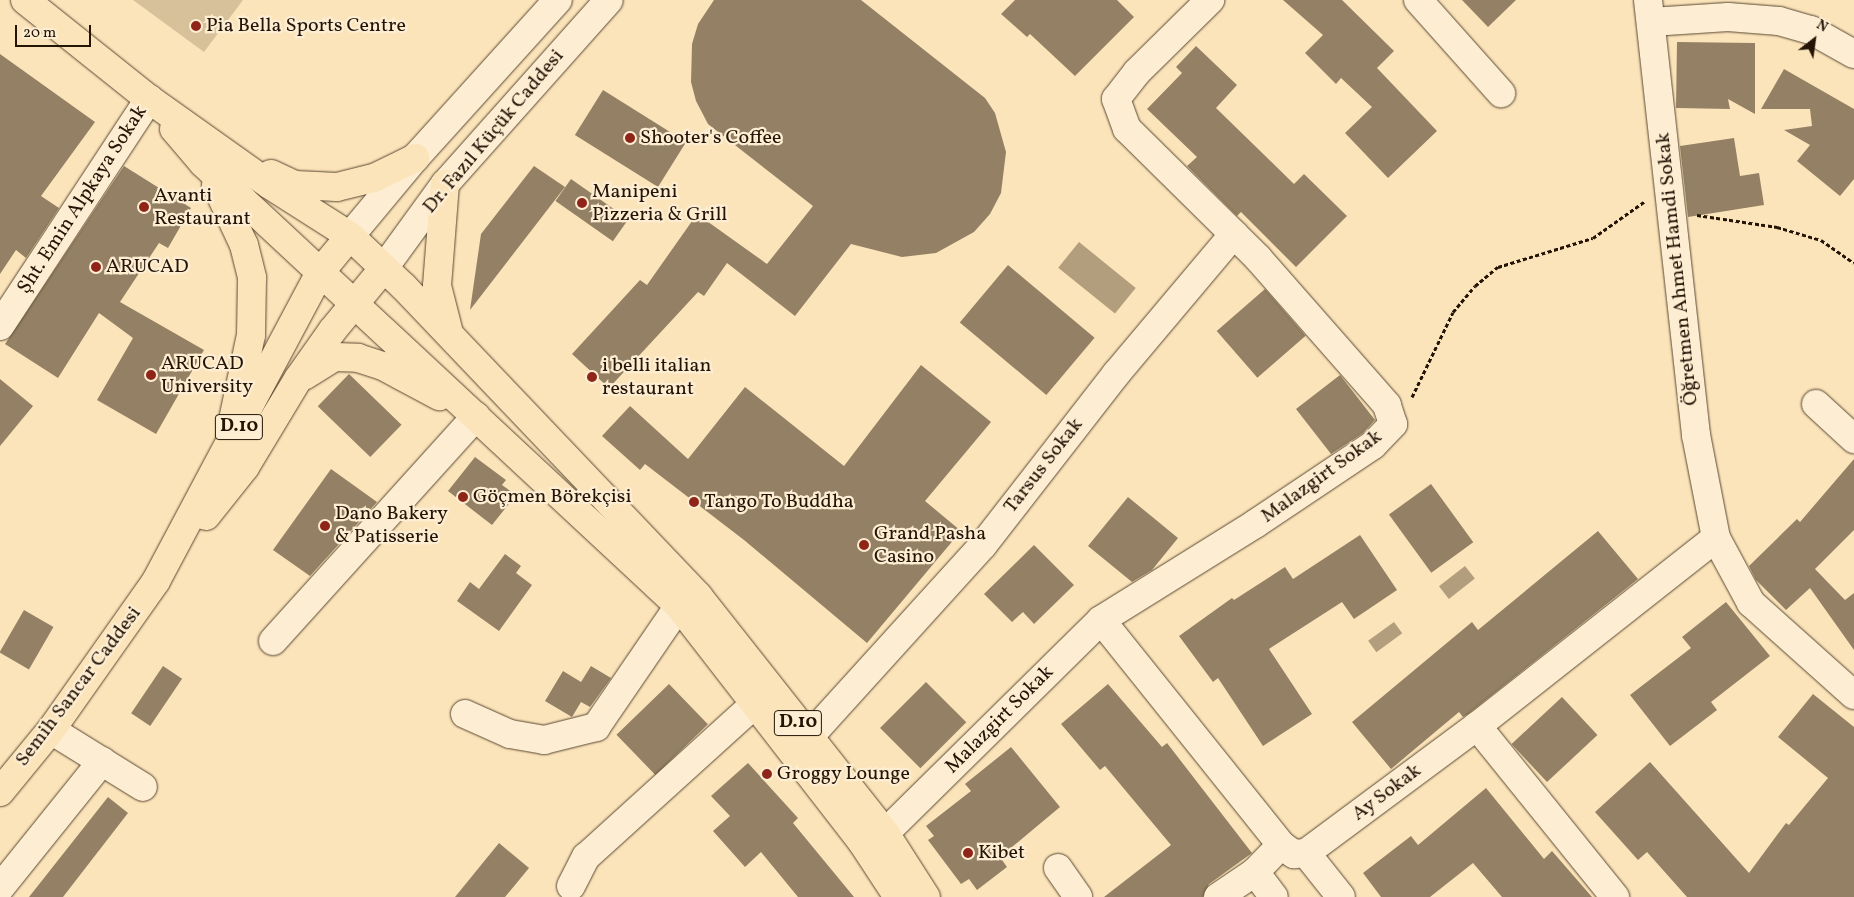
<!DOCTYPE html>
<meta charset="utf-8">
<style>
body{margin:0}
#map{position:relative;width:1854px;height:897px;overflow:hidden;background:#fce4ba;font-family:Vollkorn,serif}
div>[style]{position:absolute}
[style*='--x']{left:calc(var(--x)*1px);top:calc(var(--y)*1px);width:calc(var(--w)*1px);rotate:calc(var(--a)*1deg)}
.green>*{inset:0;background:#d7c19b}
.water>*{inset:0;background:#b29d7d;transform-origin:0 0}
.building>*{inset:0;background:#948064;transform-origin:0 0}
.path>*{height:3px;margin-top:-1.5px;transform-origin:0;background:repeating-linear-gradient(90deg,#231406 0 4px,transparent 0 6.5px)}
.roads{filter:drop-shadow(0 0 1px #594833) drop-shadow(0 0 1px #594833)}
.minor>*{height:28px;margin:-14px;padding:0 14px;transform-origin:14px;border-radius:14px;background:#fdedd2}
.major>*{height:28px;margin:-14px;padding:0 14px;transform-origin:14px;border-radius:14px;background:#fce4ba}
.dots>*{width:14px;height:14px;translate:-50% -50%;box-sizing:border-box;border:2px solid #fdedd2;border-radius:50%}
span{translate:-50% -50%;white-space:nowrap;text-align:center;line-height:1.15;-webkit-text-stroke:4.5px #fdedd2;paint-order:stroke}
.shield-label span{padding:1px 4px;background:#fdedd2;border:1px solid;border-radius:4px;-webkit-text-stroke-width:0}
.shield-label{font-size:19px;color:#231406;font-weight:700}
.poi-label{font-size:20px;color:#231406}
.left{translate:0 -50%;text-align:left}
.street-label{font-size:20px;color:#231406}
.north{position:absolute;left:1789px;top:15px;width:50px;height:50px;-webkit-text-stroke:4px #fdedd2;paint-order:stroke;rotate:30deg;font-size:14px;font-weight:700;line-height:20px;text-align:center;color:#231406}
.north::after{content:'';display:block;margin:auto;width:18px;height:22px;background:#231406;clip-path:polygon(50% 0,100% 100%,50% 72%,0 100%)}
.scale{position:absolute;left:15px;top:25px;width:76px;height:22px;box-sizing:border-box;border:2px solid #231406;border-top:0;padding-left:6px;font-size:15px;line-height:18px;white-space:nowrap;color:#231406;-webkit-text-stroke:4px #fdedd2;paint-order:stroke}
</style>
<div id="map">
<div class="green">
<div style="clip-path:polygon(133px 0,243px 0,204px 52px)"></div>
</div>
<div class="water">
<div style="left:1079px;top:242px;width:73px;height:33px;rotate:39deg"></div>
<div style="left:1465px;top:566px;width:16px;height:33px;rotate:52deg"></div>
<div style="left:1394px;top:622px;width:14px;height:32px;rotate:54deg"></div>
</div>
<div class="building">
<div style="clip-path:polygon(714px 0,861px 0,985px 98px,995px 113px,1006px 152px,1001px 193px,990px 214px,974px 232px,936px 253px,902px 257px,851px 244px,795px 316px,727px 263px,704px 296px,698px 292px,609px 388px,572px 354px,640px 280px,647px 285px,697px 214px,767px 264px,813px 206px,708px 124px,696px 101px,691px 82px,692px 44px,698px 24px)"></div>
<div style="clip-path:polygon(1015px 0,1117px 0,1134px 17px,1075px 76px,1030px 34px,1027px 37px,1001px 14px)"></div>
<div style="clip-path:polygon(1283px 0,1342px 0,1394px 51px,1377px 68px,1437px 131px,1388px 178px,1345px 133px,1372px 107px,1341px 78px,1336px 84px,1305px 53px,1323px 35px)"></div>
<div style="clip-path:polygon(1462px 0,1516px 0,1488px 27px)"></div>
<div style="clip-path:polygon(1677px 42px,1755px 43px,1755px 114px,1728px 99px,1730px 109px,1676px 108px)"></div>
<div style="clip-path:polygon(1196px 46px,1237px 85px,1216px 108px,1294px 184px,1304px 174px,1347px 216px,1296px 267px,1241px 212px,1237px 216px,1187px 166px,1197px 157px,1147px 109px,1182px 73px,1176px 67px)"></div>
<div style="clip-path:polygon(0 54px,95px 122px,41px 196px,59px 208px,26px 258px,16px 250px,0 274px)"></div>
<div style="clip-path:polygon(1784px 69px,1854px 109px,1854px 179px,1840px 196px,1797px 161px,1810px 145px,1784px 130px,1812px 126px,1810px 109px,1761px 109px)"></div>
<div style="left:603px;top:90px;width:98px;height:53px;rotate:32deg"></div>
<div style="clip-path:polygon(1734px 138px,1740px 176px,1759px 173px,1764px 205px,1688px 217px,1680px 146px)"></div>
<div style="clip-path:polygon(124px 166px,191px 208px,168px 248px,159px 243px,120px 302px,204px 350px,156px 434px,97px 400px,133px 338px,99px 313px,58px 378px,5px 344px)"></div>
<div style="clip-path:polygon(534px 166px,565px 187px,470px 310px,481px 234px)"></div>
<div style="left:571px;top:179px;width:70px;height:27px;rotate:35deg"></div>
<div style="left:1008px;top:265px;width:113px;height:75px;rotate:40deg"></div>
<div style="left:1265px;top:289px;width:62px;height:64px;rotate:49deg"></div>
<div style="clip-path:polygon(921px 365px,991px 422px,925px 501px,961px 531px,867px 643px,744px 540px,645px 464px,640px 470px,602px 436px,630px 406px,688px 459px,745px 387px,844px 466px)"></div>
<div style="left:349px;top:374px;width:73px;height:45px;rotate:44deg"></div>
<div style="clip-path:polygon(1340px 375px,1375px 420px,1363px 433px,1331px 454px,1296px 409px)"></div>
<div style="clip-path:polygon(0 379px,33px 406px,0 446px)"></div>
<div style="clip-path:polygon(475px 457px,506px 480px,502px 485px,516px 495px,492px 525px,448px 491px)"></div>
<div style="clip-path:polygon(1854px 459px,1854px 530px,1815px 569px,1845px 600px,1854px 593px,1854px 650px,1810px 588px,1786px 610px,1756px 580px,1749px 566px,1797px 519px,1800px 522px)"></div>
<div style="clip-path:polygon(331px 469px,377px 502px,310px 576px,273px 550px)"></div>
<div style="left:1431px;top:484px;width:72px;height:52px;rotate:54deg"></div>
<div style="clip-path:polygon(1128px 497px,1178px 538px,1152px 570px,1132px 582px,1088px 546px)"></div>
<div style="clip-path:polygon(1598px 531px,1638px 579px,1468px 714px,1463px 717px,1459px 712px,1391px 769px,1352px 722px,1472px 622px,1478px 630px)"></div>
<div style="clip-path:polygon(1360px 535px,1397px 590px,1354px 619px,1342px 602px,1269px 649px,1312px 714px,1263px 746px,1218px 678px,1213px 682px,1179px 636px,1232px 598px,1234px 600px,1285px 567px,1293px 579px)"></div>
<div style="clip-path:polygon(1034px 545px,1074px 585px,1034px 624px,1023px 612px,1012px 622px,984px 594px)"></div>
<div style="clip-path:polygon(505px 554px,521px 566px,516px 573px,532px 585px,499px 631px,457px 601px,470px 582px,479px 589px)"></div>
<div style="clip-path:polygon(1726px 602px,1770px 656px,1711px 702px,1717px 710px,1670px 746px,1630px 695px,1691px 648px,1682px 637px)"></div>
<div style="left:24px;top:610px;width:34px;height:49px;rotate:30deg"></div>
<div style="left:163px;top:666px;width:23px;height:57px;rotate:34deg"></div>
<div style="clip-path:polygon(591px 666px,611px 678px,590px 707px,581px 702px,572px 717px,545px 701px,563px 671px,581px 682px)"></div>
<div style="left:926px;top:682px;width:57px;height:65px;rotate:45deg"></div>
<div style="left:669px;top:684px;width:56px;height:73px;rotate:46deg"></div>
<div style="clip-path:polygon(1108px 684px,1162px 747px,1167px 743px,1252px 853px,1209px 884px,1203px 897px,1104px 897px,1171px 845px,1105px 766px,1100px 770px,1061px 724px)"></div>
<div style="clip-path:polygon(1813px 694px,1854px 727px,1854px 897px,1687px 897px,1647px 852px,1638px 860px,1595px 812px,1650px 762px,1749px 873px,1786px 823px,1789px 825px,1828px 778px,1778px 737px)"></div>
<div style="left:1562px;top:697px;width:52px;height:69px;rotate:47deg"></div>
<div style="clip-path:polygon(1011px 747px,1060px 807px,1000px 857px,1007px 867px,977px 890px,969px 879px,961px 884px,928px 840px,934px 836px,926px 826px,971px 791px,965px 784px)"></div>
<div style="clip-path:polygon(748px 763px,798px 818px,793px 823px,854px 897px,798px 897px,761px 852px,745px 867px,713px 831px,730px 816px,711px 796px)"></div>
<div style="clip-path:polygon(1486px 788px,1544px 859px,1552px 851px,1592px 897px,1502px 897px,1473px 863px,1430px 897px,1381px 897px,1363px 873px,1411px 836px,1418px 845px)"></div>
<div style="clip-path:polygon(108px 797px,128px 813px,63px 897px,29px 897px)"></div>
<div style="clip-path:polygon(499px 843px,529px 868px,505px 897px,455px 897px)"></div>
</div>
<div class="path">
<div style="--x:1697;--y:215;--w:81;--a:8.5"></div>
<div style="--x:1777;--y:227;--w:46;--a:16.5"></div>
<div style="--x:1821;--y:240;--w:40;--a:34.9"></div>
<div style="--x:1412;--y:397;--w:94;--a:-64.2"></div>
<div style="--x:1453;--y:312;--w:34;--a:-50"></div>
<div style="--x:1475;--y:286;--w:30;--a:-40"></div>
<div style="--x:1498;--y:267;--w:99;--a:-17"></div>
<div style="--x:1593;--y:238;--w:64;--a:-35.4"></div>
</div>
<div class="roads">
<div class="minor">
<div style="--x:1418;--y:0;--w:125;--a:48.3"></div>
<div style="--x:1648;--y:0;--w:438;--a:83.7"></div>
<div style="--x:1696;--y:435;--w:105;--a:79"></div>
<div style="--x:1716;--y:538;--w:74;--a:61.7"></div>
<div style="--x:1751;--y:603;--w:138;--a:41.8"></div>
<div style="--x:1651;--y:22;--w:77;--a:-3.7"></div>
<div style="--x:1728;--y:17;--w:51;--a:4.5"></div>
<div style="--x:1779;--y:21;--w:33;--a:16"></div>
<div style="--x:1811;--y:30;--w:49;--a:29.2"></div>
<div style="--x:350;--y:236;--w:102;--a:-50.2"></div>
<div style="--x:415;--y:158;--w:213;--a:-47.9"></div>
<div style="--x:384;--y:268;--w:104;--a:-54"></div>
<div style="--x:445;--y:184;--w:246;--a:-48.3"></div>
<div style="--x:0;--y:326;--w:272;--a:-56.7"></div>
<div style="--x:1816;--y:404;--w:52;--a:42.6"></div>
<div style="--x:1101;--y:620;--w:288;--a:51.3"></div>
<div style="--x:1281;--y:845;--w:16;--a:35"></div>
<div style="--x:1294;--y:854;--w:12;--a:-5"></div>
<div style="--x:1306;--y:853;--w:213;--a:-36.6"></div>
<div style="--x:1477;--y:726;--w:304;--a:-38.2"></div>
<div style="--x:273;--y:641;--w:303;--a:-47.9"></div>
<div style="--x:465;--y:714;--w:49;--a:24"></div>
<div style="--x:510;--y:734;--w:35;--a:10"></div>
<div style="--x:544;--y:740;--w:54;--a:-14"></div>
<div style="--x:596;--y:727;--w:147;--a:-55.6"></div>
<div style="--x:1477;--y:726;--w:220;--a:51.1"></div>
<div style="--x:51;--y:730;--w:108;--a:31.8"></div>
<div style="--x:809;--y:737;--w:259;--a:-47.8"></div>
<div style="--x:983;--y:545;--w:217;--a:-52.1"></div>
<div style="--x:1116;--y:374;--w:183;--a:-49.9"></div>
<div style="--x:885;--y:833;--w:303;--a:-44.6"></div>
<div style="--x:1101;--y:620;--w:181;--a:-31.9"></div>
<div style="--x:1255;--y:524;--w:142;--a:-33.8"></div>
<div style="--x:1373;--y:445;--w:29;--a:-46"></div>
<div style="--x:1393;--y:424;--w:20;--a:-108"></div>
<div style="--x:1387;--y:405;--w:196;--a:-131.3"></div>
<div style="--x:1258;--y:258;--w:184;--a:-135.4"></div>
<div style="--x:1127;--y:129;--w:32;--a:-110"></div>
<div style="--x:1116;--y:99;--w:34;--a:-52"></div>
<div style="--x:1137;--y:72;--w:103;--a:-44.6"></div>
<div style="--x:1306;--y:853;--w:56;--a:51.5"></div>
<div style="--x:1058;--y:868;--w:35;--a:55"></div>
<div style="--x:1255;--y:872;--w:31;--a:53"></div>
<div style="--x:571;--y:886;--w:33;--a:-63"></div>
<div style="--x:586;--y:857;--w:228;--a:-42.2"></div>
<div style="--x:0;--y:888;--w:163;--a:-51.2"></div>
<div style="--x:1218;--y:897;--w:45;--a:-34"></div>
<div style="--x:1255;--y:872;--w:37;--a:-46"></div>
</div>
<div class="major">
<div style="--x:25;--y:0;--w:159;--a:38.6"></div>
<div style="--x:149;--y:99;--w:148;--a:35.4"></div>
<div style="--x:270;--y:185;--w:95;--a:32.5"></div>
<div style="--x:350;--y:236;--w:74;--a:43.4"></div>
<div style="--x:404;--y:287;--w:427;--a:46.4"></div>
<div style="--x:698;--y:596;--w:302;--a:51.7"></div>
<div style="--x:885;--y:833;--w:76;--a:57.4"></div>
<div style="--x:174;--y:129;--w:45;--a:49.5"></div>
<div style="--x:203;--y:163;--w:650;--a:42.94"></div>
<div style="--x:679;--y:606;--w:299;--a:52.2"></div>
<div style="--x:862;--y:842;--w:66;--a:56.8"></div>
<div style="--x:271;--y:174;--w:26;--a:25"></div>
<div style="--x:295;--y:185;--w:42;--a:2.7"></div>
<div style="--x:337;--y:187;--w:38;--a:-14"></div>
<div style="--x:374;--y:178;--w:46;--a:-26"></div>
<div style="--x:445;--y:184;--w:102;--a:94.5"></div>
<div style="--x:437;--y:286;--w:49;--a:75.7"></div>
<div style="--x:216;--y:185;--w:66;--a:65"></div>
<div style="--x:244;--y:245;--w:34;--a:76"></div>
<div style="--x:252;--y:278;--w:57;--a:91"></div>
<div style="--x:251;--y:335;--w:87;--a:102"></div>
<div style="--x:304;--y:376;--w:36;--a:-32"></div>
<div style="--x:335;--y:357;--w:23;--a:2"></div>
<div style="--x:358;--y:358;--w:26;--a:18"></div>
<div style="--x:383;--y:366;--w:64;--a:28.2"></div>
<div style="--x:206;--y:516;--w:63;--a:-51.5"></div>
<div style="--x:245;--y:467;--w:103;--a:-58.9"></div>
<div style="--x:298;--y:379;--w:59;--a:-54.7"></div>
<div style="--x:332;--y:331;--w:82;--a:-50.5"></div>
<div style="--x:0;--y:792;--w:80;--a:-50.6"></div>
<div style="--x:51;--y:730;--w:182;--a:-54.8"></div>
<div style="--x:156;--y:581;--w:351;--a:-62"></div>
<div style="--x:321;--y:271;--w:45;--a:-50.4"></div>
</div>
</div>
<div class="dots">
<div style="left:196px;top:26px;background:#8f2418"></div>
<div style="left:630px;top:138px;background:#8f2418"></div>
<div style="left:582px;top:203px;background:#8f2418"></div>
<div style="left:144px;top:207px;background:#8f2418"></div>
<div style="left:96px;top:267px;background:#8f2418"></div>
<div style="left:151px;top:375px;background:#8f2418"></div>
<div style="left:592px;top:377px;background:#8f2418"></div>
<div style="left:463px;top:497px;background:#8f2418"></div>
<div style="left:694px;top:502px;background:#8f2418"></div>
<div style="left:325px;top:526px;background:#8f2418"></div>
<div style="left:864px;top:545px;background:#8f2418"></div>
<div style="left:767px;top:774px;background:#8f2418"></div>
<div style="left:968px;top:853px;background:#8f2418"></div>
</div>
<div class="shield-label">
<span style="left:239px;top:427px">D.10</span>
<span style="left:798px;top:723px">D.10</span>
</div>
<div class="poi-label">
<span class="left" style="left:206px;top:26px">Pia Bella Sports Centre</span>
<span class="left" style="left:640px;top:138px">Shooter's Coffee</span>
<span class="left" style="left:592px;top:204px">Manipeni<br>Pizzeria &amp; Grill</span>
<span class="left" style="left:154px;top:208px">Avanti<br>Restaurant</span>
<span class="left" style="left:106px;top:267px">ARUCAD</span>
<span class="left" style="left:161px;top:376px">ARUCAD<br>University</span>
<span class="left" style="left:602px;top:378px">i belli italian<br>restaurant</span>
<span class="left" style="left:473px;top:497px">Göçmen Börekçisi</span>
<span class="left" style="left:704px;top:502px">Tango To Buddha</span>
<span class="left" style="left:335px;top:526px">Dano Bakery<br>&amp; Patisserie</span>
<span class="left" style="left:874px;top:546px">Grand Pasha<br>Casino</span>
<span class="left" style="left:777px;top:774px">Groggy Lounge</span>
<span class="left" style="left:978px;top:853px">Kibet</span>
</div>
<div class="street-label">
<span style="left:494px;top:132px;rotate:-50deg">Dr. Fazıl Küçük Caddesi</span>
<span style="left:83px;top:200px;rotate:-57deg">Şht. Emin Alpkaya Sokak</span>
<span style="left:1678px;top:269px;rotate:-96deg">Öğretmen Ahmet Hamdi Sokak</span>
<span style="left:1044px;top:466px;rotate:-52deg">Tarsus Sokak</span>
<span style="left:1322px;top:477px;rotate:-36deg">Malazgirt Sokak</span>
<span style="left:79px;top:687px;rotate:-53deg">Semih Sancar Caddesi</span>
<span style="left:1000px;top:720px;rotate:-45deg">Malazgirt Sokak</span>
<span style="left:1387px;top:793px;rotate:-37deg">Ay Sokak</span>
</div>
<div class="north">N</div>
<div class="scale">20 m</div>
</div>
